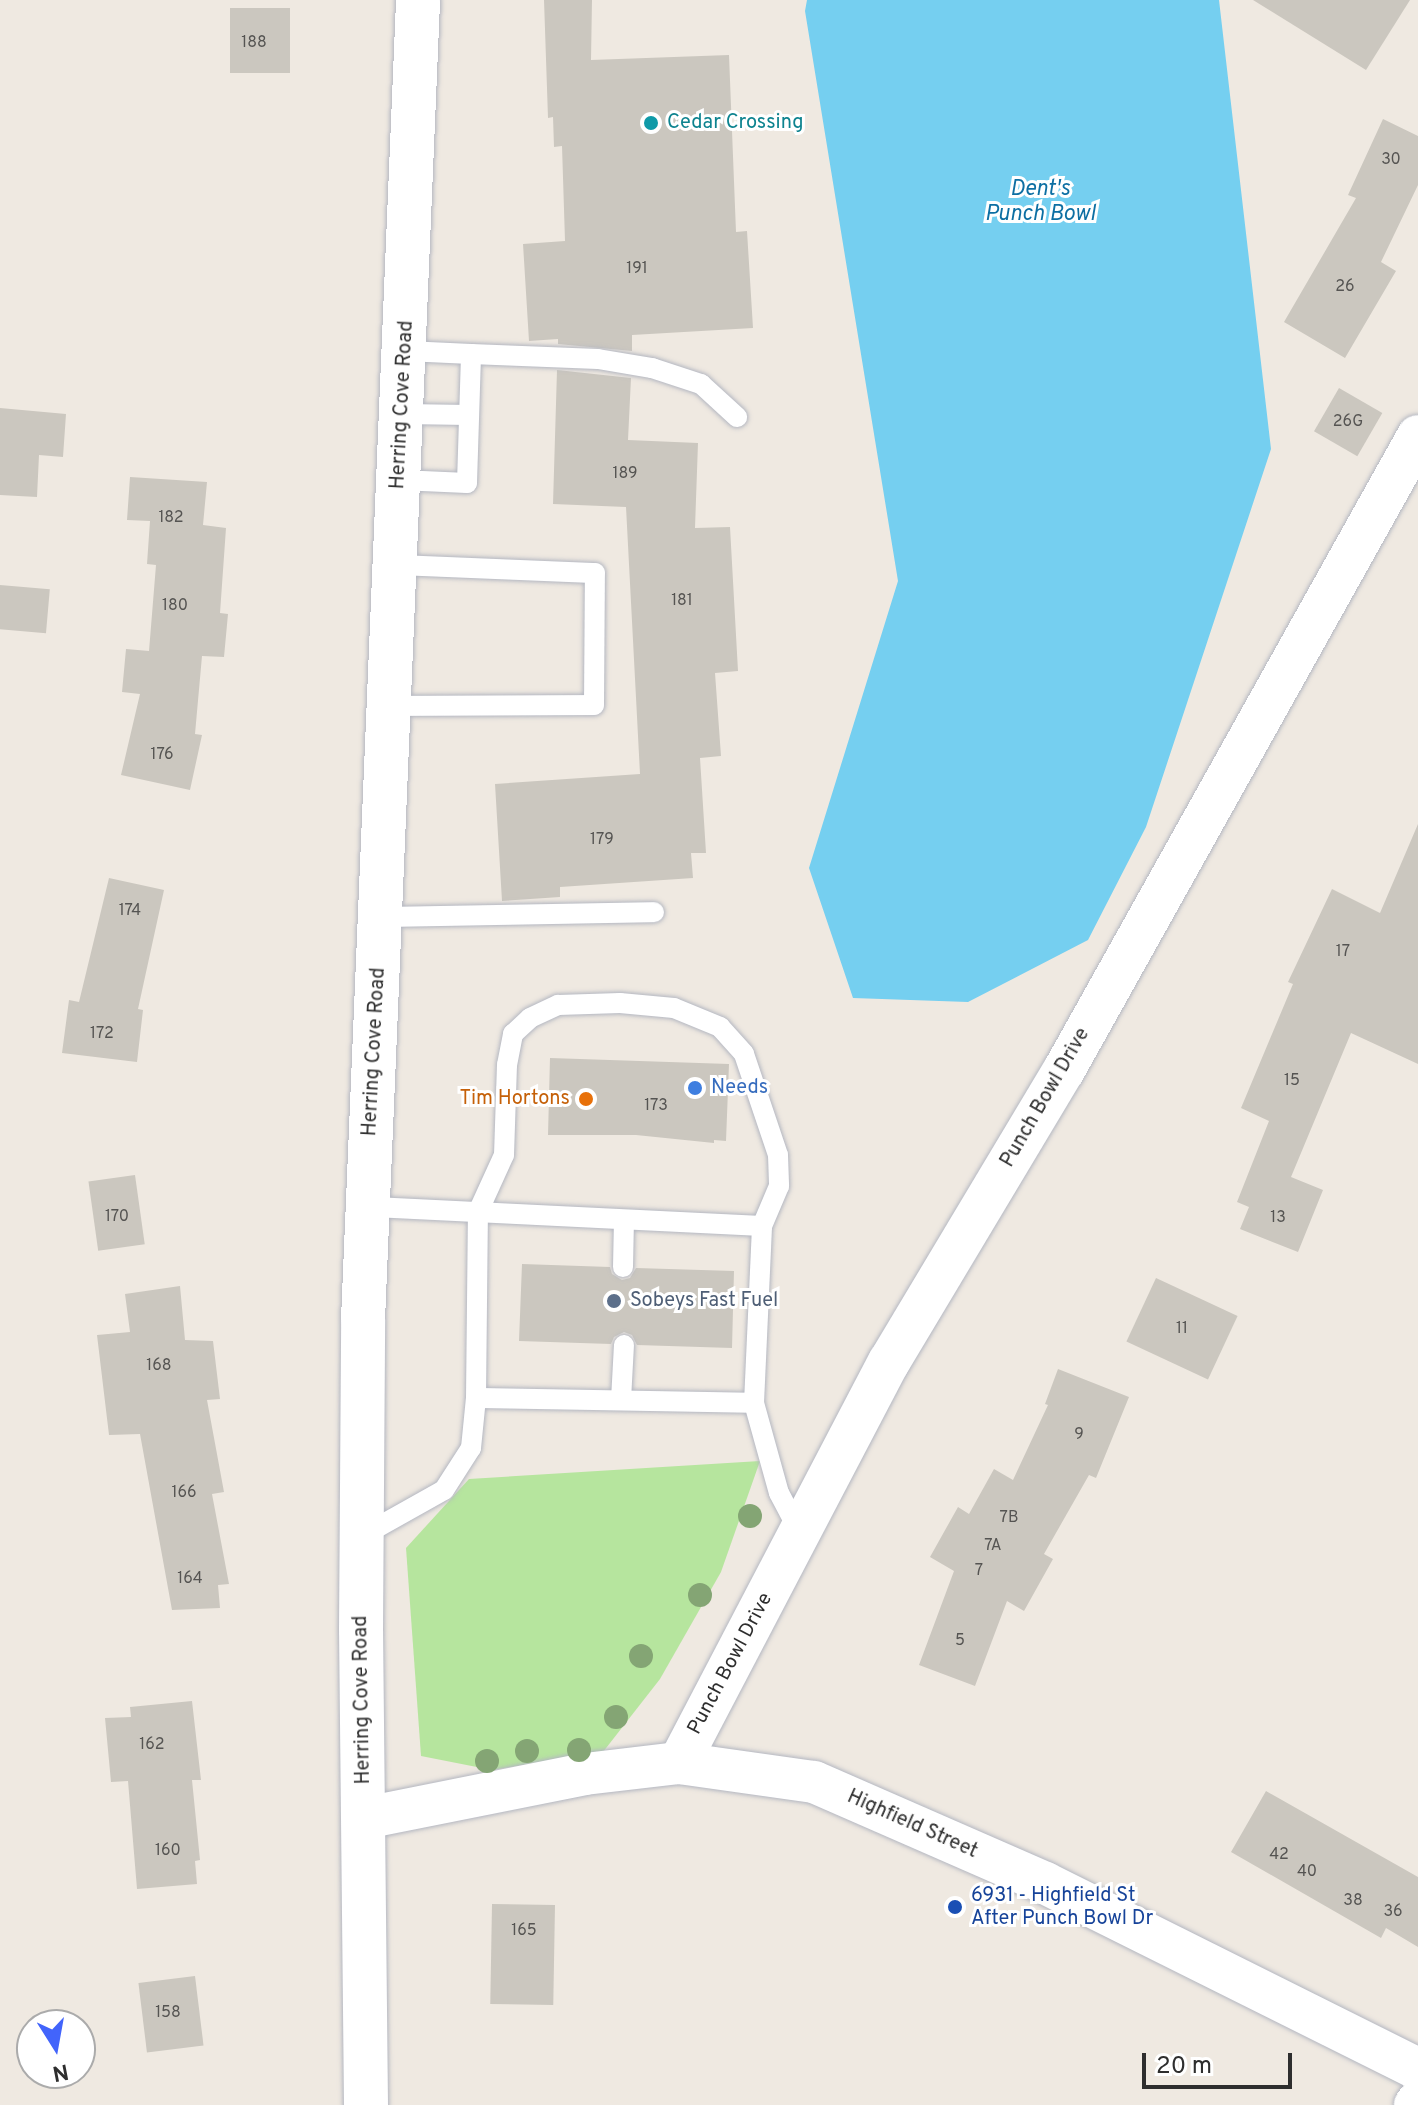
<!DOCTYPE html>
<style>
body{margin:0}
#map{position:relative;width:1418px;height:2105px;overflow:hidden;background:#efe9e1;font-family:Overpass,sans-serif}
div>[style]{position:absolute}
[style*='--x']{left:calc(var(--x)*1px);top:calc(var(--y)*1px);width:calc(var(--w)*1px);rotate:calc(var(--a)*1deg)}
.green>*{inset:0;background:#b6e59e}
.water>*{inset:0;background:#75cff0}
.building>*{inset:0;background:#cbc7bf;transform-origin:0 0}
.roads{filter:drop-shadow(0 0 2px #b4b7c1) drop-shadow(0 0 2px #b4b7c1)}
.service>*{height:20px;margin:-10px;padding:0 10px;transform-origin:10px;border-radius:10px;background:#fff}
.minor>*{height:42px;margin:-21px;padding:0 21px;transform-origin:21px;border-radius:21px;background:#fff}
.secondary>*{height:44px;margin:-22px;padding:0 22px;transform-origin:22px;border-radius:22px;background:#fff}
.trees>*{width:24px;height:24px;margin:-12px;border-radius:50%;background:#84a574}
.dots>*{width:22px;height:22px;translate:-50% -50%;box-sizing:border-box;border:4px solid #fff;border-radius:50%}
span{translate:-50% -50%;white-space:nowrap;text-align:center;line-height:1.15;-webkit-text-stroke:6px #fff;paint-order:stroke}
.number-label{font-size:16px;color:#555452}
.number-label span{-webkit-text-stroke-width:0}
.culture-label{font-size:20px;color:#0d838f}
.left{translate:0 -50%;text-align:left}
.street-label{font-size:20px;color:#2e2e2e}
.shop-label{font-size:20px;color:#366cbe}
.food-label{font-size:20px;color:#c56008}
.right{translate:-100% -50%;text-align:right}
.service-label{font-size:20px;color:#4e5e75}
.transit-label{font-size:20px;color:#164399}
.water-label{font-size:22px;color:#0d6fa3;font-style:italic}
.north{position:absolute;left:16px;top:2009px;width:80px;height:80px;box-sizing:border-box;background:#fff;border:2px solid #ababab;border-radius:50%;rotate:169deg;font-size:22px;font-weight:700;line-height:32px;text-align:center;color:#2e2e2e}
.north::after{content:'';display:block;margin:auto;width:28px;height:36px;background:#4264fb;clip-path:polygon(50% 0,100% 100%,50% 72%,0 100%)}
.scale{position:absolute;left:1142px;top:2053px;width:150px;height:36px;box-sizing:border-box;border:4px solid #2e2e2e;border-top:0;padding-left:10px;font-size:24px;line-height:28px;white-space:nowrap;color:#2e2e2e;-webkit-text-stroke:6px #fff;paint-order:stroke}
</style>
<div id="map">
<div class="green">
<div style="clip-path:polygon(760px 1461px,721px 1572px,660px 1679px,603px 1752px,492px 1770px,421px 1756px,406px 1548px,469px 1479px)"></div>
</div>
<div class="water">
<div style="clip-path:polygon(807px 0,1219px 0,1271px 449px,1146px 827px,1088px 940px,968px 1002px,853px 998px,809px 868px,898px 581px,805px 11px)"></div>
</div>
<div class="building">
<div style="clip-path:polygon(544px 0,592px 0,591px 60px,729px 55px,736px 232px,747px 231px,753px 328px,632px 335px,632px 351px,558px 344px,558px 339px,529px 341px,523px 244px,565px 241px,562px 146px,554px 147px,553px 117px,548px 118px)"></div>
<div style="clip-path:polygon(1253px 0,1410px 0,1366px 70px)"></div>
<div style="left:230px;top:8px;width:60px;height:65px"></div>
<div style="clip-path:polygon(1383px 119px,1418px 136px,1418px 185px,1381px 262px,1396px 271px,1345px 358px,1284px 322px,1356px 198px,1348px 195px)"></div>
<div style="clip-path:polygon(557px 370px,631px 378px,628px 440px,698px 443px,695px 528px,730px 527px,738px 671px,715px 673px,721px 756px,700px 758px,706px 853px,691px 853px,693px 878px,560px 887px,560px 897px,502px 901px,495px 784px,640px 774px,626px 507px,553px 504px)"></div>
<div style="left:1339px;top:388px;width:50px;height:50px;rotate:30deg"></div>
<div style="clip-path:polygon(0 408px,66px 414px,63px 457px,39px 455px,37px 497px,0 495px)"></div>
<div style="clip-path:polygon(130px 477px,207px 482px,203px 525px,226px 528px,220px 613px,228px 614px,224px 657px,202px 656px,195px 734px,202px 735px,190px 790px,121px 775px,140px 694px,122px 692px,126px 649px,149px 651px,156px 565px,147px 564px,150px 521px,127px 520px)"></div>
<div style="left:0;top:585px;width:50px;height:44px;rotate:5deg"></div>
<div style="clip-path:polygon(1418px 824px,1418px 1064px,1351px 1033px,1291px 1177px,1323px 1190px,1298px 1252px,1240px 1229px,1249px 1207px,1237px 1202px,1269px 1121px,1241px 1108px,1293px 984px,1288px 982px,1332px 889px,1380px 913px)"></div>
<div style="clip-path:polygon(109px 878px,164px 890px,138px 1009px,143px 1010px,137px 1062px,62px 1053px,69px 1000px,79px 1002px)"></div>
<div style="clip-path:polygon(550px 1058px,729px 1064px,726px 1141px,714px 1140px,714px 1143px,636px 1135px,548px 1135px)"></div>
<div style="left:135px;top:1175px;width:70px;height:47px;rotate:82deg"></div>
<div style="clip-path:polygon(522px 1264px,610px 1267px,612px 1274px,622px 1280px,630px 1278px,636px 1268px,734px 1271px,732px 1348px,637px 1345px,632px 1335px,624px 1332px,614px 1337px,611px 1344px,519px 1341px)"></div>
<div style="left:1156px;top:1278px;width:90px;height:70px;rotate:25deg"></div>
<div style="clip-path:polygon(180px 1286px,185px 1340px,213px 1341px,220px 1399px,207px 1400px,224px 1492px,212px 1494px,229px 1584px,218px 1585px,220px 1608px,172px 1610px,140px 1434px,109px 1435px,97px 1335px,130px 1332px,125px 1294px)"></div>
<div style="clip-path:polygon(1058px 1369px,1129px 1397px,1096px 1478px,1089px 1475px,1044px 1554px,1053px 1559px,1024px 1611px,1007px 1601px,975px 1686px,919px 1665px,954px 1571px,930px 1557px,958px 1507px,969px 1514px,994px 1469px,1013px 1480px,1048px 1405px,1045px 1404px)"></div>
<div style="clip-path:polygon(192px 1701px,201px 1780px,192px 1780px,200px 1860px,195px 1861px,197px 1884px,137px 1889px,128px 1781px,111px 1782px,105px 1718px,131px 1717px,130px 1707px)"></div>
<div style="clip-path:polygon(1266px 1791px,1418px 1877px,1418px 1947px,1386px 1928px,1381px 1938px,1231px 1852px)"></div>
<div style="left:555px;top:1905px;width:100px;height:63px;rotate:91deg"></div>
<div style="left:195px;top:1976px;width:70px;height:57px;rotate:83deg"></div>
</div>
<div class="roads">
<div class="service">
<div style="--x:471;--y:354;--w:127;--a:2.3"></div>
<div style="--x:598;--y:359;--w:55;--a:9.5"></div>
<div style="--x:652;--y:368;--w:52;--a:18.1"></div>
<div style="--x:701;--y:384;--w:49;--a:42.5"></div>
<div style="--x:403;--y:414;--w:66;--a:0.9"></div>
<div style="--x:400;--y:480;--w:67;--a:2.6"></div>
<div style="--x:467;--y:483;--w:129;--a:-88.2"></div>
<div style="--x:471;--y:354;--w:65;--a:-177.4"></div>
<div style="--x:390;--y:706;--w:204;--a:-0.3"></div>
<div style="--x:594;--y:705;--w:132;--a:-89.6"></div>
<div style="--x:595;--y:573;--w:199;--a:-177.7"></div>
<div style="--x:381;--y:917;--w:273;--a:-1"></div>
<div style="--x:623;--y:1267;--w:47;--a:-88.8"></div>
<div style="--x:476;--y:1398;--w:186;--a:-89.4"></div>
<div style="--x:478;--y:1212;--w:63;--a:-65.5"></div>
<div style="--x:504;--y:1155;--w:90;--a:-88.1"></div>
<div style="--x:507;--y:1065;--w:32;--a:-79"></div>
<div style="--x:513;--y:1034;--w:23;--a:-43"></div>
<div style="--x:530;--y:1018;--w:31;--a:-25"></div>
<div style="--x:558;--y:1005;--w:62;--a:-1.8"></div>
<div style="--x:620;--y:1003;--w:54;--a:5.3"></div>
<div style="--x:674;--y:1008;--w:50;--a:22.4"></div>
<div style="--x:720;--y:1027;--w:36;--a:48"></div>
<div style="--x:744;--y:1054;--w:107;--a:71.4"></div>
<div style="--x:778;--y:1155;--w:31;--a:88"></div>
<div style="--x:779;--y:1186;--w:43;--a:113"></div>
<div style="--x:621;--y:1400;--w:55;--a:-86.9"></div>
<div style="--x:754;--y:1403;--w:93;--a:74.5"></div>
<div style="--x:779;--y:1493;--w:43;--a:62.2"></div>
<div style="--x:362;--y:1536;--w:94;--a:-29.3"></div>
<div style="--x:444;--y:1490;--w:50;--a:-57.3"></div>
<div style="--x:471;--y:1448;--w:50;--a:-84.3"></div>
<div style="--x:476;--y:1398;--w:278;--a:1"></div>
<div style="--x:754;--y:1403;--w:177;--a:-87.4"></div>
<div style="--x:762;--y:1226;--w:394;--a:-177.2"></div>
</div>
<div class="minor">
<div style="--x:679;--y:1763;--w:453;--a:-62.4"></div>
<div style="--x:889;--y:1362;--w:340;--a:-59.1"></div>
<div style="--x:1064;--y:1070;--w:726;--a:-60.82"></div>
<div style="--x:365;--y:1818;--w:224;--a:-11.3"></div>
<div style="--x:585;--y:1774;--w:95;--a:-6.7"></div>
<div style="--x:679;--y:1763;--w:136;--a:8"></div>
<div style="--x:814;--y:1782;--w:252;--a:23.6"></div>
<div style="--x:1045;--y:1883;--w:417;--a:26.5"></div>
<div style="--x:1415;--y:2105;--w:5;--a:-53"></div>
</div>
<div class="secondary">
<div style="--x:366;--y:2105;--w:475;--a:-90.6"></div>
<div style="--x:361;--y:1630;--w:310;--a:-89.6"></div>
<div style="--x:363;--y:1320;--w:1321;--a:-87.61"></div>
</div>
</div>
<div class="trees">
<div style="left:750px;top:1516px"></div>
<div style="left:700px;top:1595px"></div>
<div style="left:641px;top:1656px"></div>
<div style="left:616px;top:1717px"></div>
<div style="left:579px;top:1750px"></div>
<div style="left:527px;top:1751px"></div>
<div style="left:487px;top:1761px"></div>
</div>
<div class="dots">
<div style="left:651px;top:123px;background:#0f9aa8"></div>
<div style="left:695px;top:1088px;background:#3f7fe0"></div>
<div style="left:586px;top:1099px;background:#e8710a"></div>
<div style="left:614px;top:1301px;background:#5c6f8a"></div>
<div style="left:955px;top:1907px;background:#1a4fb4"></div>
</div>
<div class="number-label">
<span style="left:254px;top:43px">188</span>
<span style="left:1391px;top:160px">30</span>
<span style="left:637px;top:269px">191</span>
<span style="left:1345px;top:287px">26</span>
<span style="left:1348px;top:422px">26G</span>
<span style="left:625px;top:474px">189</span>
<span style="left:171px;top:518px">182</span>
<span style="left:682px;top:601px">181</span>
<span style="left:175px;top:606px">180</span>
<span style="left:162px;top:755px">176</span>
<span style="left:602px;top:840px">179</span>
<span style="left:130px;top:911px">174</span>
<span style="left:1343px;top:952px">17</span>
<span style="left:102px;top:1034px">172</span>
<span style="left:1292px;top:1081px">15</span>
<span style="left:656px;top:1106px">173</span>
<span style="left:117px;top:1217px">170</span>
<span style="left:1278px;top:1218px">13</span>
<span style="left:1182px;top:1329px">11</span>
<span style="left:159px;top:1366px">168</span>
<span style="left:1079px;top:1435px">9</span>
<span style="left:184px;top:1493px">166</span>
<span style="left:1009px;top:1518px">7B</span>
<span style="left:993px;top:1546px">7A</span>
<span style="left:979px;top:1571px">7</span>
<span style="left:190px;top:1579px">164</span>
<span style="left:960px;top:1641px">5</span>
<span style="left:152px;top:1745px">162</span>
<span style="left:168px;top:1851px">160</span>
<span style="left:1279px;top:1855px">42</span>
<span style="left:1307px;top:1872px">40</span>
<span style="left:1353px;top:1901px">38</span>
<span style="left:1393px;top:1912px">36</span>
<span style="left:524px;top:1931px">165</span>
<span style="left:168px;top:2013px">158</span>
</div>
<div class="culture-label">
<span class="left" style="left:667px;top:123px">Cedar Crossing</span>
</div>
<div class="street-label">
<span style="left:403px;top:405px;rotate:-87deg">Herring Cove Road</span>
<span style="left:375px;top:1052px;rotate:-87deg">Herring Cove Road</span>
<span style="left:1046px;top:1098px;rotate:-60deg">Punch Bowl Drive</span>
<span style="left:731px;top:1664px;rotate:-62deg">Punch Bowl Drive</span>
<span style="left:363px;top:1700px;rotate:-91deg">Herring Cove Road</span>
<span style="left:912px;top:1825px;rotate:24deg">Highfield Street</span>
</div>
<div class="shop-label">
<span class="left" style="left:711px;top:1088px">Needs</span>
</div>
<div class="food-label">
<span class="right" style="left:570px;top:1099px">Tim Hortons</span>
</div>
<div class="service-label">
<span class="left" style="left:630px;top:1301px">Sobeys Fast Fuel</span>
</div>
<div class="transit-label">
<span class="left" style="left:971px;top:1908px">6931 - Highfield St<br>After Punch Bowl Dr</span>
</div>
<div class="water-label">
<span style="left:1040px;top:202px">Dent's<br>Punch Bowl</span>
</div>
<div class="north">N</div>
<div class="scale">20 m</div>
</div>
